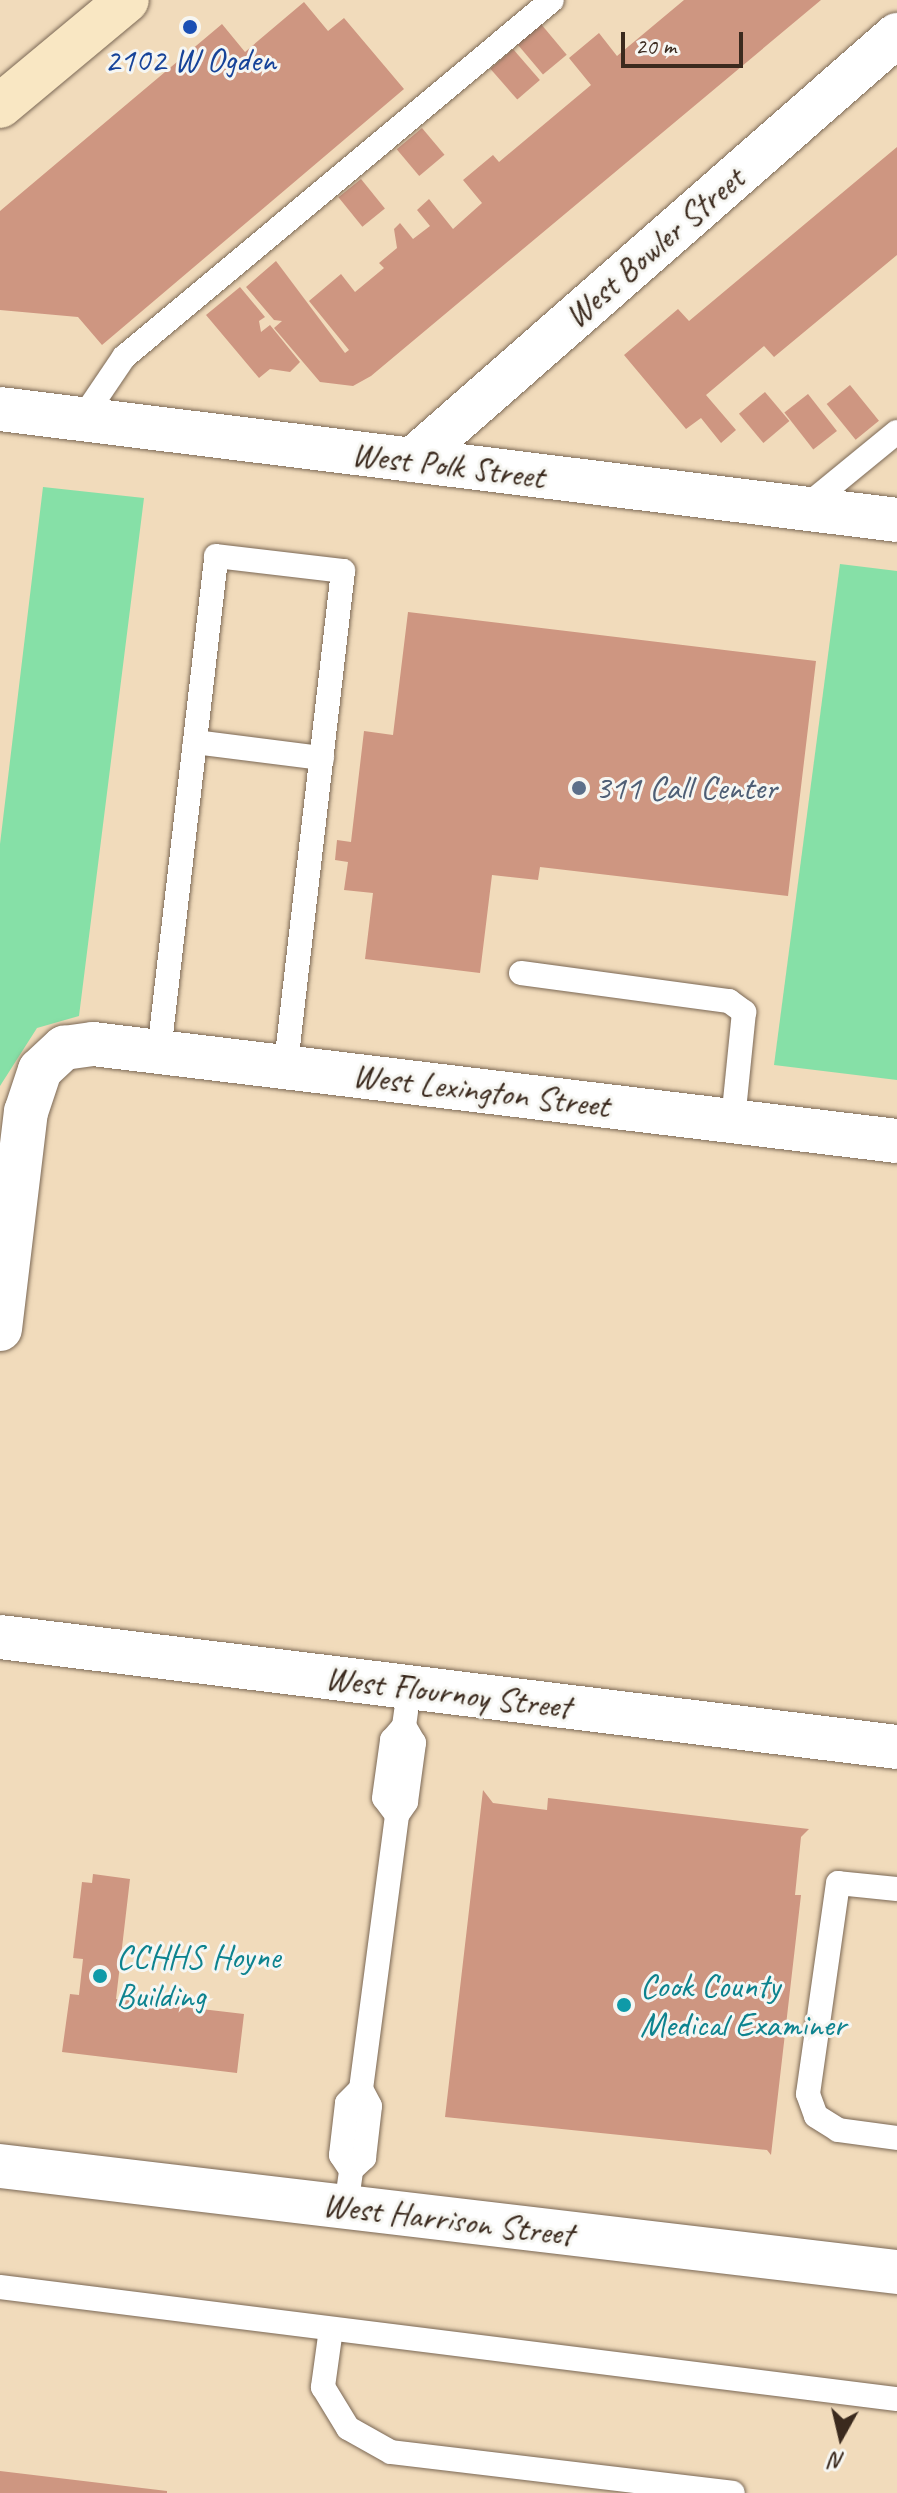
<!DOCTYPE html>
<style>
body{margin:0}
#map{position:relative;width:897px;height:2493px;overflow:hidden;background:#f1dbbb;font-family:Caveat,sans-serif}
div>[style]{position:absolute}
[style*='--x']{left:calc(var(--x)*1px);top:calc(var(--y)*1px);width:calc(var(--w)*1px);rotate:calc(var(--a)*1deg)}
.green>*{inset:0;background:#86e0a7}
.building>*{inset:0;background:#ce9681;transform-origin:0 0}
.roads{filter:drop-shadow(0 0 2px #7b6855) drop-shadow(0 0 2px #7b6855)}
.service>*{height:24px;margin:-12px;padding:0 12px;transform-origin:12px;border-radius:12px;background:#fff}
.minor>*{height:44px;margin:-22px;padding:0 22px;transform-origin:22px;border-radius:22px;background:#fff}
.tertiary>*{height:44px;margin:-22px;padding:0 22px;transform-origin:22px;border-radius:22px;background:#fff}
.secondary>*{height:44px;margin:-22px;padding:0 22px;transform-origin:22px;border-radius:22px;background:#f9e7c3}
.dots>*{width:22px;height:22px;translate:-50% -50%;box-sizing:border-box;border:4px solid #f6f6f2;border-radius:50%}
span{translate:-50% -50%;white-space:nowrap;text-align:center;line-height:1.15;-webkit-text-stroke:6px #f6f6f2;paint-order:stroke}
.transit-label{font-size:34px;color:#164399}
.street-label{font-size:34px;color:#3b2a1e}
.service-label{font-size:34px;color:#4e5e75}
.left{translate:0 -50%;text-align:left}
.culture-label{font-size:34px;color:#0d838f}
.north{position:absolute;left:801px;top:2397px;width:80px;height:80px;-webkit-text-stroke:6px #f6f6f2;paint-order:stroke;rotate:188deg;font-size:22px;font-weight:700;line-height:32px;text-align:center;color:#3b2a1e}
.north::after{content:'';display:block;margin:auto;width:28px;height:36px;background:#3b2a1e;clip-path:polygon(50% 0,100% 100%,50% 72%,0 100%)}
.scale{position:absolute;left:621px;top:32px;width:122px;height:36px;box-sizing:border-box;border:4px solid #3b2a1e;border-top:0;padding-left:10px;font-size:24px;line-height:28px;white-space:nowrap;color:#3b2a1e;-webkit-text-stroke:6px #f6f6f2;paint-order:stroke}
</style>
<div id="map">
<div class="green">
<div style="clip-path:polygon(43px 487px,144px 498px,79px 1016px,37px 1028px,0 1086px,0 844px)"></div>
<div style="clip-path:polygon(840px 564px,897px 571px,897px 1080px,774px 1065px)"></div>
</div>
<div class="building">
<div style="clip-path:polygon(684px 0,821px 0,371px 376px,353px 386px,320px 382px,274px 328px,282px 321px,274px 320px,246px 287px,276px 261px,345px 353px,349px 350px,309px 301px,341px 274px,355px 292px,384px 268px,379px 263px,397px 248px,394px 229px,400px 223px,413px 239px,430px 226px,417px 210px,429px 199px,453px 229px,482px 203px,463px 180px,493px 155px,499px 162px,591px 85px,569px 58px,599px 33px,617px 56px)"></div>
<div style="clip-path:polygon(304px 2px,328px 31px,344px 18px,404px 89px,102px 345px,78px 317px,0 310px,0 211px,222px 24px,245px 52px)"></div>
<div style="left:541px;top:24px;width:40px;height:31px;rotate:50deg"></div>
<div style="left:513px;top:49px;width:41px;height:30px;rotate:49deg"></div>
<div style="left:422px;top:128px;width:35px;height:33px;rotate:50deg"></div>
<div style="clip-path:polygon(897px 147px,897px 255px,774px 357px,764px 346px,706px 395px,736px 430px,721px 443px,701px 418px,686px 429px,624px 355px,678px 309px,689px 321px)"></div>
<div style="left:361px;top:179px;width:38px;height:29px;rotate:51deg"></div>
<div style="clip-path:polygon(240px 287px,265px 317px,259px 321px,261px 332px,270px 325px,300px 362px,290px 372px,270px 369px,259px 378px,206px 315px)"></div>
<div style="left:850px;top:385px;width:46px;height:30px;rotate:51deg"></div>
<div style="left:765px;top:392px;width:38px;height:34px;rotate:50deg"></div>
<div style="left:808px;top:394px;width:47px;height:30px;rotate:52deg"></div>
<div style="clip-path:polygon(408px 612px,816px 661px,788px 896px,540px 867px,538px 880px,492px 875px,480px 973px,365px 959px,373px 893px,344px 890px,348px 862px,335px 860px,337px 840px,351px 842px,364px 731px,393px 735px)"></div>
<div style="clip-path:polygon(483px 1790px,493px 1803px,547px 1810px,548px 1798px,809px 1829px,801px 1837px,795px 1895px,801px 1895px,771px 2155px,767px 2150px,445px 2117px)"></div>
<div style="clip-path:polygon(93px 1874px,130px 1879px,116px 1999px,244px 2014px,237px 2073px,62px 2052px,70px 1994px,79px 1995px,83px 1959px,73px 1958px,82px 1882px,92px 1883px)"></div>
<div style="clip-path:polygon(0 2471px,167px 2491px,167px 2493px,0 2493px)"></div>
</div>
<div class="roads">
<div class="service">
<div style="--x:82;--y:419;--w:75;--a:-55.9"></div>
<div style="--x:124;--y:357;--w:557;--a:-39.83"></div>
<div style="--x:804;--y:508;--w:120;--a:-39.3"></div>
<div style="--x:195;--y:742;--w:128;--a:7.2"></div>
<div style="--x:521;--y:973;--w:210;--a:7.7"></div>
<div style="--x:729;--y:1001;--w:19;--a:36"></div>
<div style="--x:744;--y:1012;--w:110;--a:95.8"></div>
<div style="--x:159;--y:1052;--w:499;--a:-83.4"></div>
<div style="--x:216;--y:556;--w:128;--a:6.7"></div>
<div style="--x:343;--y:571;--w:498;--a:96.6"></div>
<div style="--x:397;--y:1815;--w:21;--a:-127"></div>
<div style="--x:384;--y:1798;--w:59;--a:-82.1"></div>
<div style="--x:392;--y:1740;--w:18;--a:-49"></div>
<div style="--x:404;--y:1726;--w:15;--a:-82"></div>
<div style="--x:897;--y:1889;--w:59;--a:-174.2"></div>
<div style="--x:838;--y:1883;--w:213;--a:98.1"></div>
<div style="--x:808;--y:2094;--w:23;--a:70"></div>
<div style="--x:816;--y:2116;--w:26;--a:32"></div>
<div style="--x:838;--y:2130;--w:60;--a:7.7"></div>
<div style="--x:351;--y:2170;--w:18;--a:-124"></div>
<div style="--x:341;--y:2155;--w:52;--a:-83.4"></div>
<div style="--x:347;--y:2103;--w:20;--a:-45"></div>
<div style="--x:346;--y:2207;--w:37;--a:-82"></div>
<div style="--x:351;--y:2170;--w:18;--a:-43"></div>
<div style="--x:364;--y:2158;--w:52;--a:-83.4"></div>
<div style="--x:370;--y:2106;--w:19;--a:-118"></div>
<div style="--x:361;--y:2089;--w:276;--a:-82.5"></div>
<div style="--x:397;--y:1815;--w:16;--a:-55"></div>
<div style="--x:406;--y:1802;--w:60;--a:-82.3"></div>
<div style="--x:414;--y:1743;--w:20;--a:-120"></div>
<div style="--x:0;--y:2287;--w:904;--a:7.12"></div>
<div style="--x:331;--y:2329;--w:59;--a:97.9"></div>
<div style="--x:323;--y:2387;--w:48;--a:58.6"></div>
<div style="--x:348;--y:2428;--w:49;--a:29.2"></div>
<div style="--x:391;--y:2452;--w:344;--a:6.8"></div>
</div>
<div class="minor">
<div style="--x:0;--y:409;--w:904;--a:7.05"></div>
<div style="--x:412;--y:460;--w:645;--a:-41.23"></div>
<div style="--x:0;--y:1329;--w:219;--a:-83.2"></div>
<div style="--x:26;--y:1112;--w:44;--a:-71.6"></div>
<div style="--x:40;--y:1070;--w:33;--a:-43"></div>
<div style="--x:64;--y:1048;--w:29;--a:-8"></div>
<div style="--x:93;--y:1044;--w:810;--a:6.88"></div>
<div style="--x:0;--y:1637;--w:904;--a:6.99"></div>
</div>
<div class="tertiary">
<div style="--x:0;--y:2166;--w:903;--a:6.74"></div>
</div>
<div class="secondary">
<div style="--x:0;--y:106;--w:165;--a:-39.8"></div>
</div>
</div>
<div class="dots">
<div style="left:190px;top:27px;background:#1a4fb4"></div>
<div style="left:579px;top:788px;background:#5c6f8a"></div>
<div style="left:100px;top:1976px;background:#0f9aa8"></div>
<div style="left:624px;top:2005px;background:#0f9aa8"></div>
</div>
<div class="transit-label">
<span style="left:190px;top:60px">2102 W Ogden</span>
</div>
<div class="street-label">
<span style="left:654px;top:247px;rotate:-41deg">West Bowler Street</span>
<span style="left:448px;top:465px;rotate:7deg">West Polk Street</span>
<span style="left:481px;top:1090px;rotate:7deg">West Lexington Street</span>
<span style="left:448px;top:1692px;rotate:7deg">West Flournoy Street</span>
<span style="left:448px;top:2219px;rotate:7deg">West Harrison Street</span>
</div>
<div class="service-label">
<span class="left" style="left:595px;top:788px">311 Call Center</span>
</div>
<div class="culture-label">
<span class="left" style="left:116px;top:1976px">CCHHS Hoyne<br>Building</span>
<span class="left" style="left:640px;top:2005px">Cook County<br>Medical Examiner</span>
</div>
<div class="north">N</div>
<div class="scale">20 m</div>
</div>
